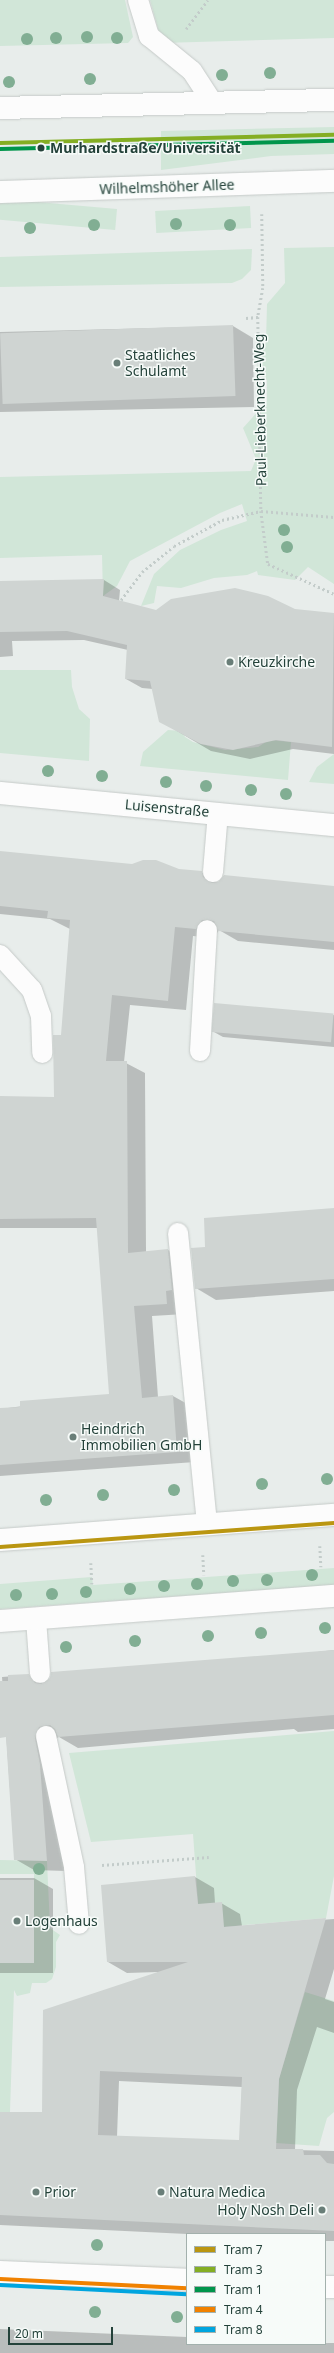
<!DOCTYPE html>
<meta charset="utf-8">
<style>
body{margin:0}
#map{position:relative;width:334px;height:2353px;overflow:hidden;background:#e8edeb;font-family:"Noto Sans",sans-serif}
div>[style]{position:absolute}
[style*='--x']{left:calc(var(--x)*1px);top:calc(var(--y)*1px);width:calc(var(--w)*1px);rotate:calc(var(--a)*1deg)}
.green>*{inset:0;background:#d1e6d8;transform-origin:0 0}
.shadow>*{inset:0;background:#0003}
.building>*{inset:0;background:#cfd4d2;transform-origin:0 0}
.path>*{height:2.5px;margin-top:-1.25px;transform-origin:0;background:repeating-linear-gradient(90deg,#c3ccca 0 2px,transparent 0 5px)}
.roads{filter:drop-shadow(0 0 1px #c5cac8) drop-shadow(0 0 1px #c5cac8)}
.lane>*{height:20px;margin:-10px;padding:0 10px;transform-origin:10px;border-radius:10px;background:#fcfcfc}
.street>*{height:22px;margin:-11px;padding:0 11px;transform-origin:11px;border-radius:11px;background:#fcfcfc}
.secondary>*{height:22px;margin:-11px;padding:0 11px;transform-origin:11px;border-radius:11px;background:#fcfcfc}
.tram-1>*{height:4px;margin:-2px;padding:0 2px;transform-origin:2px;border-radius:2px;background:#ba9611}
.tram-2>*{height:4px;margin:-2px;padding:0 2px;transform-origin:2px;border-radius:2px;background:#84ae23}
.tram-3>*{height:4px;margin:-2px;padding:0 2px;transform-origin:2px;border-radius:2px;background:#00954b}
.tram-4>*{height:4px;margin:-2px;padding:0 2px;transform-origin:2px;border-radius:2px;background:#f08100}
.tram-5>*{height:4px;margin:-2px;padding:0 2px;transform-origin:2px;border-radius:2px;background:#00a5df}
.trees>*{width:12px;height:12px;margin:-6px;border-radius:50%;background:#81ae93}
.dots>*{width:11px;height:11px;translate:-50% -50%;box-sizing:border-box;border:2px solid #f7fbf9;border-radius:50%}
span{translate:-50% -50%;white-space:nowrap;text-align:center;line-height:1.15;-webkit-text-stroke:3px #f7fbf9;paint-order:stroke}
.stop-label{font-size:14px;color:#24423a;font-weight:700}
.left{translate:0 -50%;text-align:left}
.street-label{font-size:14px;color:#24423a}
.poi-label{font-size:14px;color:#24423a}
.right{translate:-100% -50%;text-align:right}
.legend{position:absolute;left:186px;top:2233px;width:140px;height:112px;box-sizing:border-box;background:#f7fbf9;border:1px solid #a3b1ad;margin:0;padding:5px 7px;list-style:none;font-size:12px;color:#24423a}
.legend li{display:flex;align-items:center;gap:8px;height:20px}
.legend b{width:20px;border:1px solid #a3b1ad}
.scale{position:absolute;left:8px;top:2327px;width:105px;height:18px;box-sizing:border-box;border:2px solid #24423a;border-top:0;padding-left:5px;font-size:12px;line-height:14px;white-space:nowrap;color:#24423a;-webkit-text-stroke:3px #f7fbf9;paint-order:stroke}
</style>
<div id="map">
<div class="green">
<div style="clip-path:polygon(0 0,125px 0,133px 37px,128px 43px,0 46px)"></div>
<div style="clip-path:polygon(150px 0,334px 0,334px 38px,162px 43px)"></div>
<div style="clip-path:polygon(334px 127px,334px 154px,271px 156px,161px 170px,161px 131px)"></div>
<div style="left:250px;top:206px;width:22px;height:95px;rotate:87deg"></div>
<div style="left:117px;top:209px;width:21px;height:117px;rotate:95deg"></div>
<div style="clip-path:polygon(334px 247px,334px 584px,308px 567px,295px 580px,258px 575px,257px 571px,247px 575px,214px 578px,181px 588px,157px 586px,154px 603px,141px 606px,154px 574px,180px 550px,221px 530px,247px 521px,242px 504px,220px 513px,130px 561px,117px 586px,103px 596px,102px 555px,0 558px,0 477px,251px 471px,256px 459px,243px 428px,267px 401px,267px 380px,255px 372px,266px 342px,267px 304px,285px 283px,284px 248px)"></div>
<div style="clip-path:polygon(252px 249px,251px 270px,242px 279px,232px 283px,0 287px,0 257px)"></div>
<div style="clip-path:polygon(0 670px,71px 670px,72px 687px,79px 709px,90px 719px,89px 761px,0 753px)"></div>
<div style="clip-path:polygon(168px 730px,181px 731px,185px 737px,193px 742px,225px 750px,258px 747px,269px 740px,291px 742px,288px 780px,140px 766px,143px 752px)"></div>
<div style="clip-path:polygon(334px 754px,334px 784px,309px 782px,317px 767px)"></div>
<div style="clip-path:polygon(334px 1568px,334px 1585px,0 1609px,0 1584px,92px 1577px,93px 1585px)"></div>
<div style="clip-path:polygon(334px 1731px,334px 1876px,326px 1918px,200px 1929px,193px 1834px,91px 1842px,69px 1753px)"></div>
<div style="clip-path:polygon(0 1860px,47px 1861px,50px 1928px,60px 1935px,56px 1942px,56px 1967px,52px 1979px,46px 1983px,32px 1983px,30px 1993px,17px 1996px,14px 1990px,10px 2112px,0 2112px,0 1963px,34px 1962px,34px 1874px,0 1874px)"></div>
<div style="clip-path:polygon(305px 1992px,334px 2001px,334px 2112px,327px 2118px,319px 2146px,276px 2143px,279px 2079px)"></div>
</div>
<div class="shadow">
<div style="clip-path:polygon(233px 326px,253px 338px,254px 407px,0 412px,0 332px)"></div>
<div style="clip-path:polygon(104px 580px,120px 590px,119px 601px,156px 611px,295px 610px,334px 614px,334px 754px,293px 749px,250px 759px,211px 751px,160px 721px,153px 689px,142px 688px,126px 679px,128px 650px,84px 640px,12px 641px,13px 656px,0 657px,0 582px)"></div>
<div style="clip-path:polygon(0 853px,201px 872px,219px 883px,334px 887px,334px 950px,238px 941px,219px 930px,214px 938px,193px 936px,186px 1010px,130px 1005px,124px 1062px,145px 1073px,146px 1252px,168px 1250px,186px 1261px,185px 1314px,152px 1316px,158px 1397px,173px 1396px,191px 1406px,195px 1462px,0 1476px,0 1409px,110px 1395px,98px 1228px,0 1228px,0 1097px,55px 1098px,62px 1036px,70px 929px,50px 919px,0 914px)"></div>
<div style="clip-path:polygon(334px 1015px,334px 1047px,223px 1037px,214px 1032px)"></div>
<div style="clip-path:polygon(334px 1209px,334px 1291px,216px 1300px,196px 1288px,207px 1247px)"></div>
<div style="clip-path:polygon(334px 1650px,334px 1729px,298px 1732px,294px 1729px,78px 1748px,59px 1737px,57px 1738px,53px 1749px,66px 1871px,34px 1870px,15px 1859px,2px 1677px,28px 1675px,44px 1684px)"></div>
<div style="clip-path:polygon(evenodd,195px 1877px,214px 1888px,215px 1903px,221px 1903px,240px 1914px,242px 1926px,334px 1919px,334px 1969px,325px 1999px,334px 2002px,334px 2033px,317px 2027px,297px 2090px,295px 2150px,334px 2151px,334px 2241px,325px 2241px,325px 2234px,187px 2234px,0 2225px,0 2113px,43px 2113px,158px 1972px,127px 1973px,108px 1962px,195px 1877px,119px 2081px,242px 2087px,240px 2141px,117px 2137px,119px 2081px)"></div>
<div style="clip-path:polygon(0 1878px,34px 1878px,53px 1889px,53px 1973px,0 1973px)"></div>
<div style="clip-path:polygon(0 2329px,187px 2337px,187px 2344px,334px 2343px,334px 2353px,0 2353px)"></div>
</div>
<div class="building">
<div style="left:233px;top:325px;width:71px;height:233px;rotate:88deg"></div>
<div style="clip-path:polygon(104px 579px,103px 596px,156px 610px,171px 599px,235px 588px,268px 596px,295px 609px,334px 613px,332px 747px,276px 740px,233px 750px,201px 744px,159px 722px,150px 681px,125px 679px,127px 645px,67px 631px,0 632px,0 581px)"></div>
<div style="clip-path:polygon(0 851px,132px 864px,143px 860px,156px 860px,179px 869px,202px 871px,203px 877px,212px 883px,218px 882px,224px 875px,334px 886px,334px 942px,218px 931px,214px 921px,202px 920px,196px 929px,175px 927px,168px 1001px,112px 995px,106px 1061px,127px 1061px,128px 1253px,168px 1249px,172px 1290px,166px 1291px,167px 1304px,134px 1306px,142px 1398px,173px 1395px,177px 1452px,0 1465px,0 1408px,20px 1407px,20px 1401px,109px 1394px,96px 1218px,0 1219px,0 1096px,54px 1097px,53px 1035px,61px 1035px,70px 920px,47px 918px,48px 911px,0 906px)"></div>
<div style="left:214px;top:1003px;width:120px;height:29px;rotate:5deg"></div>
<div style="clip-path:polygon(334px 1208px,334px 1279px,195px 1289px,191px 1248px,205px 1247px,204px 1218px)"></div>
<div style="clip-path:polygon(334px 1650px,334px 1715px,58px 1737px,55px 1729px,50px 1725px,39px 1727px,35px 1738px,40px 1764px,47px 1861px,14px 1860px,6px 1737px,0 1738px,0 1681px,8px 1681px,8px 1675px,29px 1674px,35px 1683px,41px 1684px,50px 1678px,51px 1672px)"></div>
<div style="clip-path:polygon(evenodd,195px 1876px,198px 1904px,222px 1902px,224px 1927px,326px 1918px,279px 2079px,276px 2149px,303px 2149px,304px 2155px,320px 2155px,327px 2163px,334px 2164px,334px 2231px,0 2215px,0 2112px,42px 2112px,43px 2010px,188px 1962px,107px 1962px,101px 1885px,195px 1876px,100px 2071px,242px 2077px,239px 2140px,98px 2135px,100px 2071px)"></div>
<div style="left:0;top:1880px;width:34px;height:83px"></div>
</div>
<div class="path">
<div style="--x:186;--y:29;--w:36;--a:-53"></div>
<div style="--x:262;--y:214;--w:74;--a:89.2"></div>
<div style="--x:263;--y:288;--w:29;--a:100"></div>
<div style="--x:258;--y:317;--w:194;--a:89.1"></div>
<div style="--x:261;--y:511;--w:53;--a:82.5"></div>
<div style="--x:268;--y:564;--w:72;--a:24.4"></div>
<div style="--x:246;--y:318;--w:12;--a:-5"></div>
<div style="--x:121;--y:600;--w:35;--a:-53"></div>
<div style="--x:142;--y:572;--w:41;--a:-39.1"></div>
<div style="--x:174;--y:546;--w:55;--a:-28.4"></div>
<div style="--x:222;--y:520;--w:40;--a:-13"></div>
<div style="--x:261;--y:511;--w:73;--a:4.7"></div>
<div style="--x:320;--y:1546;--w:21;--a:87"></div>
<div style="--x:203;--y:1555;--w:20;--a:87"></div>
<div style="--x:91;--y:1563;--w:21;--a:87"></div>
<div style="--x:102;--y:1865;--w:107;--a:-4.3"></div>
</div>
<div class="roads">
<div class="lane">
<div style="--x:138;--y:0;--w:38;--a:73"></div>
<div style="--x:149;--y:36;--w:55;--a:39.1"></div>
<div style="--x:192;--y:71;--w:37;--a:57"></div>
<div style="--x:213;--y:872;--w:59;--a:-85.2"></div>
<div style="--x:0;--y:955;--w:47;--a:47.6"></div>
<div style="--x:32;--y:990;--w:28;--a:71"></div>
<div style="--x:41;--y:1016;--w:37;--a:88"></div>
<div style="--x:200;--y:1051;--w:121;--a:-86.7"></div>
<div style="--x:178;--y:1233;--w:293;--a:84.3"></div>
<div style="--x:36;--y:1619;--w:54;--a:85.8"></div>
<div style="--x:46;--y:1736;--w:134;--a:77.9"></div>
<div style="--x:74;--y:1867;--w:57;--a:85"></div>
</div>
<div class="street">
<div style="--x:0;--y:793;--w:336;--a:5.5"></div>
<div style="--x:0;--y:1621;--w:335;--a:-4.3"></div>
</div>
<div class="secondary">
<div style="--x:0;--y:108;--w:334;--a:-1.4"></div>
<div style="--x:0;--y:192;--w:334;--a:-1.9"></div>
<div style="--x:0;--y:1540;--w:335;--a:-4.3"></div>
<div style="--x:0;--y:2272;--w:187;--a:2.4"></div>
<div style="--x:325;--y:2287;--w:9;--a:0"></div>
</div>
</div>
<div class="tram-1">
<div style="--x:0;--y:1547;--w:335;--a:-4.1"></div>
</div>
<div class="tram-2">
<div style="--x:0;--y:143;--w:334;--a:-1.4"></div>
</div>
<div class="tram-3">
<div style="--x:0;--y:149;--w:334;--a:-1.4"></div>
</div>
<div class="tram-4">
<div style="--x:0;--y:2279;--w:187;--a:2.8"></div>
</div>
<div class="tram-5">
<div style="--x:0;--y:2285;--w:187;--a:2.8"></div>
</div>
<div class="trees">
<div style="left:87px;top:37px"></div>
<div style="left:56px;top:38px"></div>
<div style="left:117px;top:38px"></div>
<div style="left:27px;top:39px"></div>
<div style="left:270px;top:73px"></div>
<div style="left:222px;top:75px"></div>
<div style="left:90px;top:79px"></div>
<div style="left:9px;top:82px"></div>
<div style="left:176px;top:224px"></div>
<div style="left:94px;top:225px"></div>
<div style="left:230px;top:225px"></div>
<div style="left:30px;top:228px"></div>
<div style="left:284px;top:530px"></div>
<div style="left:287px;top:547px"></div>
<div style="left:48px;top:771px"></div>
<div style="left:102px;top:776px"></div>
<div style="left:166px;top:782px"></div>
<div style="left:206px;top:786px"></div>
<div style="left:251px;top:790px"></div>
<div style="left:286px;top:794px"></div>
<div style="left:327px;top:1479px"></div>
<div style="left:262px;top:1484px"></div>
<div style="left:174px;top:1490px"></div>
<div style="left:103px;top:1495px"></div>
<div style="left:46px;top:1500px"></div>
<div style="left:312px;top:1575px"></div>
<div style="left:267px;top:1580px"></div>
<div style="left:233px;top:1581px"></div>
<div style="left:197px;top:1584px"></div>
<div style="left:164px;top:1586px"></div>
<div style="left:130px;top:1589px"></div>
<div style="left:86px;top:1592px"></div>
<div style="left:52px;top:1594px"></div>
<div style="left:16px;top:1595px"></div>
<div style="left:325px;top:1628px"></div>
<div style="left:261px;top:1633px"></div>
<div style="left:208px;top:1636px"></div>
<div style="left:135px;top:1641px"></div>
<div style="left:66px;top:1647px"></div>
<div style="left:39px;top:1869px"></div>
<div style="left:97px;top:2245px"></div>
<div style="left:95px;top:2312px"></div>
<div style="left:177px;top:2317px"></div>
</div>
<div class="dots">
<div style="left:41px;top:148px;background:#24423a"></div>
<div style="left:117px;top:363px;background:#697e78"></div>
<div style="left:230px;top:662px;background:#697e78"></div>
<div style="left:73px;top:1437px;background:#697e78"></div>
<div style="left:17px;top:1921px;background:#697e78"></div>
<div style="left:36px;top:2192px;background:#697e78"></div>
<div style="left:161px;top:2192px;background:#697e78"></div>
<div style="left:322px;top:2210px;background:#697e78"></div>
</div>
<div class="stop-label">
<span class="left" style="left:50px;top:148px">Murhardstraße/Universität</span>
</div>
<div class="street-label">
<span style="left:167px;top:187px;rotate:-2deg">Wilhelmshöher Allee</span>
<span style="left:260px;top:410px;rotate:-91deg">Paul-Lieberknecht-Weg</span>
<span style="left:167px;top:808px;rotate:5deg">Luisenstraße</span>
</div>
<div class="poi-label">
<span class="left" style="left:125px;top:363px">Staatliches<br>Schulamt</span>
<span class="left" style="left:238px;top:662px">Kreuzkirche</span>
<span class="left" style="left:81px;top:1437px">Heindrich<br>Immobilien GmbH</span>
<span class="left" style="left:25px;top:1921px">Logenhaus</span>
<span class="left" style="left:44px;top:2192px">Prior</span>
<span class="left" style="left:169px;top:2192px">Natura Medica</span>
<span class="right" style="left:314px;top:2210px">Holy Nosh Deli</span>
</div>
<ul class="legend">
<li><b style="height:5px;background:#ba9611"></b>Tram 7</li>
<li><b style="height:5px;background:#84ae23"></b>Tram 3</li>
<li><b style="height:5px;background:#00954b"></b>Tram 1</li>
<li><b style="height:5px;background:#f08100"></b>Tram 4</li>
<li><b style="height:5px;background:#00a5df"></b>Tram 8</li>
</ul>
<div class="scale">20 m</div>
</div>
